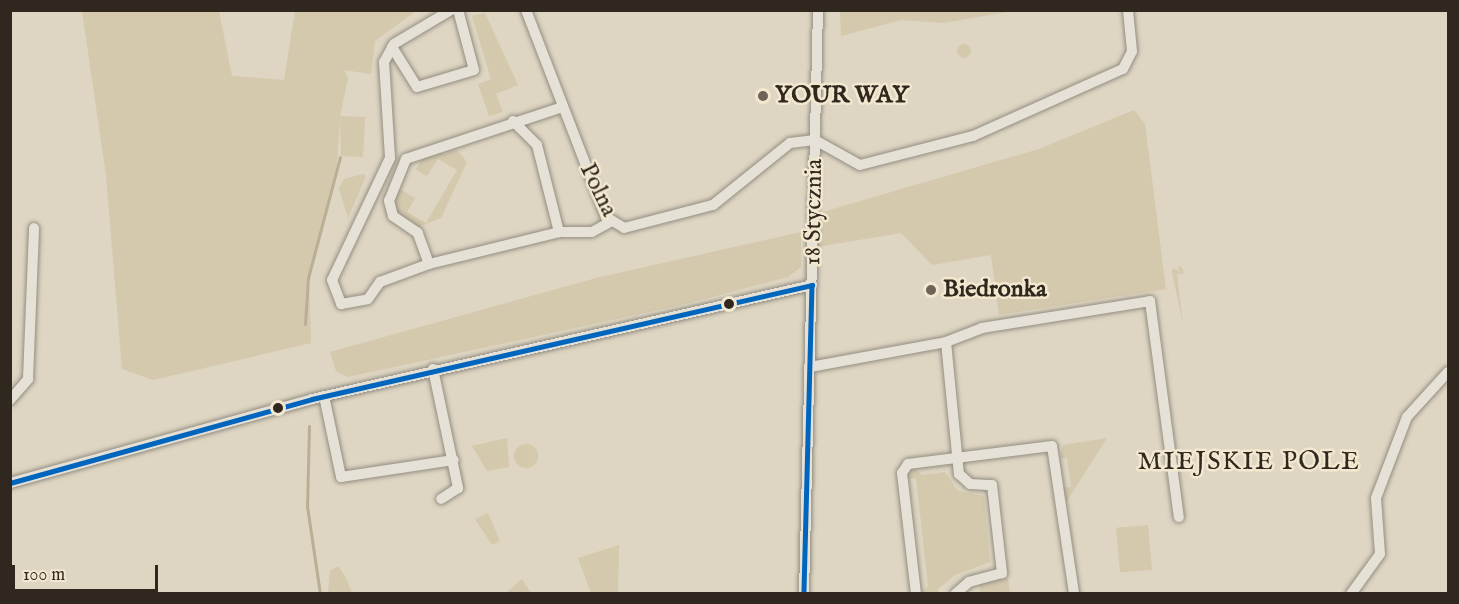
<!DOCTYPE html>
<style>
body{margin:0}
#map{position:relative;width:1459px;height:604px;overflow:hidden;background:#ded6c2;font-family:"IM FELL English",serif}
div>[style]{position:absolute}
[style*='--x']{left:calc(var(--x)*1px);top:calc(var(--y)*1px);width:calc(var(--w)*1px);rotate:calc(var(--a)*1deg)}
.green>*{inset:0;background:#d4c8ad;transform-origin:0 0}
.round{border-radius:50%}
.stream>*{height:3px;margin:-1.5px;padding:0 1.5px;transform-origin:1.5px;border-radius:1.5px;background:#baaf95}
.roads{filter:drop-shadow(0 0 2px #938d82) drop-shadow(0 0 2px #938d82)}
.minor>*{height:10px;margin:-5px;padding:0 5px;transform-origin:5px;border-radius:5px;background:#e6e1d6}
.bus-1>*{height:4.5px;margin:-2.25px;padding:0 2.25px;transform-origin:2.25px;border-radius:2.25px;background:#0065bd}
.dots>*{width:16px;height:16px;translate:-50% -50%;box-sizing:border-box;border:3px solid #f2e8cf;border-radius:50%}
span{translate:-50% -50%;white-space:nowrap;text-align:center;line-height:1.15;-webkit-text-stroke:5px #f2e8cf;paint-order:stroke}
.poi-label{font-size:24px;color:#30271e;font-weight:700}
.left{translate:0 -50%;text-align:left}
.street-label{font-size:24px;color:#30271e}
.neighbourhood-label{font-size:26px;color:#30271e;letter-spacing:1.5px}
.frame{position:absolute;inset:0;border:12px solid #30271e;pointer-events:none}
.scale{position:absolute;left:12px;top:565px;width:146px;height:27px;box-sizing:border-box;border:3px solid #30271e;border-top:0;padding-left:8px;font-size:18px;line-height:21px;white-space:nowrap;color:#30271e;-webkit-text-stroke:4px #f2e8cf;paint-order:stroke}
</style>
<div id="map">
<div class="green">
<div style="clip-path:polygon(82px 11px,219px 11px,232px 76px,284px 80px,295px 11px,416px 11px,375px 41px,371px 74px,344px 70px,348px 78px,340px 116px,365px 117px,363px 157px,341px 156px,340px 118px,337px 164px,309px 278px,311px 343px,153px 380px,122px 369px,106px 175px)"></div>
<div style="clip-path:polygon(840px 11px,840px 10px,1012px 11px,944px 23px,901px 20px,841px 36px)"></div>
<div style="clip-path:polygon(485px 13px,518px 85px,496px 94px,503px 112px,489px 116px,478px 84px,491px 79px,472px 16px)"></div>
<div class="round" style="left:957px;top:44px;width:14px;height:14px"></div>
<div style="clip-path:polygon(1134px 110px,1145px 124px,1166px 289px,999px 315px,991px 255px,932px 265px,901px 233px,816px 247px,819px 213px,1039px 149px)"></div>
<div style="clip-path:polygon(439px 147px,443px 154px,457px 150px,467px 162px,441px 218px,418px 227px,396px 215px,395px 199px,400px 189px,415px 198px,407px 212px,426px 223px,457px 170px,438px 159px,427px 176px,416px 170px,422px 157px)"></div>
<div style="clip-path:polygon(363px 174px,366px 176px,348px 218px,339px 188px,344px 179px)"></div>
<div style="clip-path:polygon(801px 232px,801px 267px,788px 277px,686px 304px,348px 377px,336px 371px,330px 352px,596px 278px)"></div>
<div style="clip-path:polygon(1178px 266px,1182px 268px,1184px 273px,1177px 274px,1183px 324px,1172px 273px,1173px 268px,1180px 272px)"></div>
<div style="clip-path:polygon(507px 438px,509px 467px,487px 471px,472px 446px)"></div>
<div style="clip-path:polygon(1107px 438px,1067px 501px,1065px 500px,1063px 488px,1071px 487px,1067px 458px,1060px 458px,1063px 445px)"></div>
<div class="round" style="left:514px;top:444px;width:24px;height:24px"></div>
<div style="clip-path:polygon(914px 467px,922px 475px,945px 472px,958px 491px,984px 496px,990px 562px,955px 575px,937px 590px,940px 593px,921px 592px,928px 587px,916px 478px,908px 479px,908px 473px)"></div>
<div style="clip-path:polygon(488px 513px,500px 541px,492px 545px,475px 519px)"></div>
<div style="left:1148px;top:525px;width:45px;height:32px;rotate:85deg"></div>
<div style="clip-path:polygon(619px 545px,618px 593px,591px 593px,578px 558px)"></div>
<div style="clip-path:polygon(338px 566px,345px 576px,352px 593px,328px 593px,330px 571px)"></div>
<div style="clip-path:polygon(1008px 578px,1010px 593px,980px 593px,979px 582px)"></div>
<div style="clip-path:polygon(522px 579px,531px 593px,506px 593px)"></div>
</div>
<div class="stream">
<div style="--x:305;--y:324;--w:46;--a:-86.3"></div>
<div style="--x:308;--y:278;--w:125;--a:-75.2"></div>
<div style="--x:309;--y:426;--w:80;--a:91.4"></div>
<div style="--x:307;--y:506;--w:89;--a:81.6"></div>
</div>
<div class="roads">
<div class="minor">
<div style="--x:451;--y:10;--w:66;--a:149.2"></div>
<div style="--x:394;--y:44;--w:21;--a:119"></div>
<div style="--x:384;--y:62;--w:96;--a:86.4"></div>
<div style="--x:390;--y:158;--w:135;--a:115.4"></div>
<div style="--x:332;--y:280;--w:26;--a:69"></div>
<div style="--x:341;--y:304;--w:27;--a:-10"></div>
<div style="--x:368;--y:299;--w:21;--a:-55"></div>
<div style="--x:380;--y:282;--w:52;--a:-20.2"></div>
<div style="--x:429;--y:264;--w:134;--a:-13.8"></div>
<div style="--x:559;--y:232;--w:33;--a:0"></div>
<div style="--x:592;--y:232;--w:21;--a:-29"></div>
<div style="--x:526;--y:10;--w:222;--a:68.9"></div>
<div style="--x:606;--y:217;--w:21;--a:31"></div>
<div style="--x:624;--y:228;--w:92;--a:-14.5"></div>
<div style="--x:713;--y:205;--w:99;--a:-38.8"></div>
<div style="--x:790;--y:143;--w:25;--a:-7"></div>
<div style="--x:815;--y:140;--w:51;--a:29.1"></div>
<div style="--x:860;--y:165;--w:117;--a:-14.4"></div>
<div style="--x:973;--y:136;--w:164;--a:-24.1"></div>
<div style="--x:1123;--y:69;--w:20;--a:-63"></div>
<div style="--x:1132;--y:51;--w:41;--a:-95.6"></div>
<div style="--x:392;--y:47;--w:47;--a:58"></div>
<div style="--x:417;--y:87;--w:59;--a:-16.6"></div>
<div style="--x:474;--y:70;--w:62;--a:-104.9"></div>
<div style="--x:513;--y:121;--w:34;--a:45"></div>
<div style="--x:537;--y:145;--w:90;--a:75.8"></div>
<div style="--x:429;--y:264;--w:33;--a:-110"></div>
<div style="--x:418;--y:233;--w:30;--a:-146"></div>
<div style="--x:393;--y:216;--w:16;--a:-105"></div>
<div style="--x:389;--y:201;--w:45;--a:-68"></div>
<div style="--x:406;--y:159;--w:164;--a:-18.4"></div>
<div style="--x:946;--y:342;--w:133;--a:84.4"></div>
<div style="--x:959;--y:474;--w:15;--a:42"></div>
<div style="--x:970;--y:484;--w:22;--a:3"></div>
<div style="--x:992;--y:485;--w:89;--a:83.5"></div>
<div style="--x:1002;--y:573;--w:34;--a:165"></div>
<div style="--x:969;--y:582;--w:18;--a:139"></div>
<div style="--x:810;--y:367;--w:138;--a:-10.4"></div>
<div style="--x:946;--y:342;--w:39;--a:-21"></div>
<div style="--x:982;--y:328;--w:170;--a:-9.1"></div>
<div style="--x:1150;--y:301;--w:218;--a:82.4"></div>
<div style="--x:433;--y:369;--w:122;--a:78.1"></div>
<div style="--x:458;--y:488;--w:20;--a:147"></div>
<div style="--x:324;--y:396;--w:83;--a:78.1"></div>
<div style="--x:341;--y:477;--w:114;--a:-8.6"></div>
<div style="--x:10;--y:400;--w:28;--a:-49"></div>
<div style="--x:28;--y:379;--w:151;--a:-87.7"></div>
<div style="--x:10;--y:483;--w:313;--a:-15.5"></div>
<div style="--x:312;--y:399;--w:513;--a:-12.84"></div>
<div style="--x:804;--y:594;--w:584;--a:-88.63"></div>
<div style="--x:916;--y:594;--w:122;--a:-96.6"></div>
<div style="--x:902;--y:473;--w:11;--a:-56"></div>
<div style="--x:908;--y:464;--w:145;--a:-7.1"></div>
<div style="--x:1052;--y:446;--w:150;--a:81.5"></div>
<div style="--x:1351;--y:594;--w:49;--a:-54.1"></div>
<div style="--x:1380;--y:554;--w:56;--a:-94.1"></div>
<div style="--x:1376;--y:498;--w:87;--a:-69.1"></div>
<div style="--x:1407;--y:417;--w:61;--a:-47.7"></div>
</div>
</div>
<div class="bus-1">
<div style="--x:10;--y:483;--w:313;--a:-15.5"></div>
<div style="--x:312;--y:399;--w:513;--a:-12.84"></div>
<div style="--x:812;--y:285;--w:309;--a:91.5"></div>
</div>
<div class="dots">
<div style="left:763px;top:96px;background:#6d6457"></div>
<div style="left:931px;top:290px;background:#6d6457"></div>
<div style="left:729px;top:304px;background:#30271e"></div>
<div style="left:278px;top:408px;background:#30271e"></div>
</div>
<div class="poi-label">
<span class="left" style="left:775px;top:96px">YOUR WAY</span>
<span class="left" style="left:943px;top:290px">Biedronka</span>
</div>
<div class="street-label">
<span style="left:598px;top:190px;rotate:64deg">Polna</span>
<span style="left:814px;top:212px;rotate:-89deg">18 Stycznia</span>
</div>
<div class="neighbourhood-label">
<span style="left:1249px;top:462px">MIEJSKIE POLE</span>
</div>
<div class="frame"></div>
<div class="scale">100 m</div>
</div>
